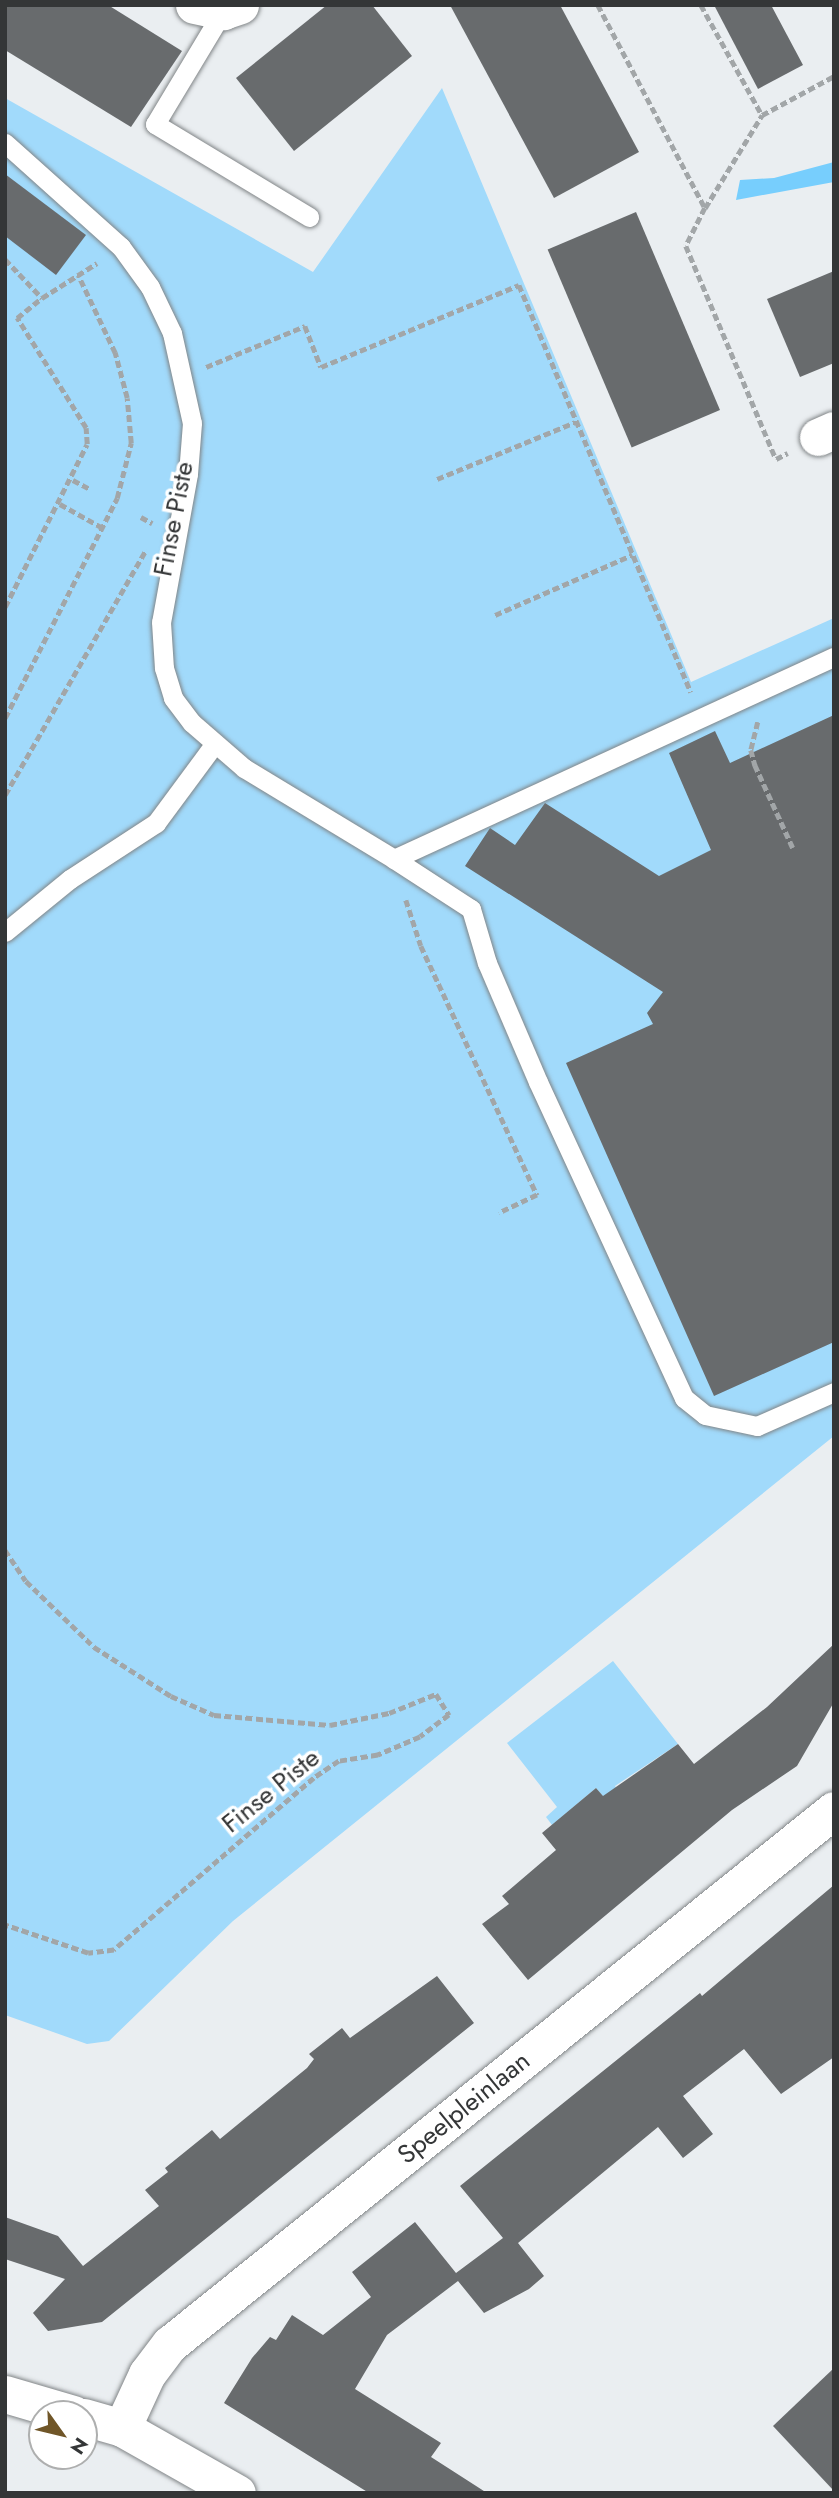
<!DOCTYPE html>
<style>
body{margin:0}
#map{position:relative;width:839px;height:2498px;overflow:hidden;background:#eaeef1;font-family:Jost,sans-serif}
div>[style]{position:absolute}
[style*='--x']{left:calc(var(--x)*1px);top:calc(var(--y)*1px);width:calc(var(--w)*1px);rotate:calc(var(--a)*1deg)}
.green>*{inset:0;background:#a1dafb}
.water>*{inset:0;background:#77cefd}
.building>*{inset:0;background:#686b6d;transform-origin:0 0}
.path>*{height:4.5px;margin-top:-2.25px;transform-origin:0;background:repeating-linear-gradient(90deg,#a2a6a8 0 7px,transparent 0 10.5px)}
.roads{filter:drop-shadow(0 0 2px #818587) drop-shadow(0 0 2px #818587)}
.service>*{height:19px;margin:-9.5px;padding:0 9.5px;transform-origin:9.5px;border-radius:9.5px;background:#fff}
.minor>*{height:37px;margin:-18.5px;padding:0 18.5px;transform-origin:18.5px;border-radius:18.5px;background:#fff}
span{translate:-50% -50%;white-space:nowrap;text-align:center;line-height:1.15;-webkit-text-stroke:7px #fff;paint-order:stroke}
.street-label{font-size:26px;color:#343637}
.frame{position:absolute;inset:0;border:7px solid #343637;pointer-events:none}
.north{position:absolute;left:28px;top:2400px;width:70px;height:70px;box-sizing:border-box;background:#fff;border:2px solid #aeafaf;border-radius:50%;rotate:124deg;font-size:19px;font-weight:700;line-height:28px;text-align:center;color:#343637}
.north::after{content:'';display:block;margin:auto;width:24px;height:32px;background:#705628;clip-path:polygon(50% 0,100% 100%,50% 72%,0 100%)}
</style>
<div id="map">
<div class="green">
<div style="clip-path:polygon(442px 88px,691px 682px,834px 618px,834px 1436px,233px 1921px,109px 2041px,87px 2044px,5px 2015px,5px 98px,313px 272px)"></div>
<div style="clip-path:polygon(613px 1661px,678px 1744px,615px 1786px,619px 1793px,608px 1802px,596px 1788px,552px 1825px,546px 1817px,557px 1807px,507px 1743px)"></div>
</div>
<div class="water">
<div style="clip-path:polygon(834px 162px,834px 182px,736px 200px,740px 180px,774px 178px)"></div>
</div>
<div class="building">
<div style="clip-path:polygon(5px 5px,108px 5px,182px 51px,131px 127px,5px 50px)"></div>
<div style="clip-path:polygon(327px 5px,372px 5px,412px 56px,294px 151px,236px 78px)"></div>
<div style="clip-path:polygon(450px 5px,560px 5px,639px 152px,554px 198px)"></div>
<div style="clip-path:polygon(714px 5px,771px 5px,803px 65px,758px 89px)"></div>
<div style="clip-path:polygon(5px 174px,86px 235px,56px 275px,5px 236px)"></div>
<div style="left:636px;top:212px;width:215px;height:96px;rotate:67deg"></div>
<div style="clip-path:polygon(834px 271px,834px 363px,800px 377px,767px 299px)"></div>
<div style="clip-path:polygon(834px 715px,834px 1342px,714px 1396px,566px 1063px,653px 1024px,647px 1013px,663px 992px,465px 866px,490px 828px,515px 845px,545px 803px,659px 876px,711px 850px,669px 753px,715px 731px,730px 763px)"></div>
<div style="clip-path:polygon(834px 1644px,834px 1702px,797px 1766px,732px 1810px,528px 1980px,482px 1924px,509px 1904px,502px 1896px,556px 1850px,542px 1833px,596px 1788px,603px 1796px,678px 1744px,694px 1764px,767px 1707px)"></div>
<div style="clip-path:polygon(834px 1885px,834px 2057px,781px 2094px,744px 2049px,683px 2096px,713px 2134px,683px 2158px,658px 2127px,518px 2243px,544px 2276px,529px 2289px,484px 2313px,458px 2281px,387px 2335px,355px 2389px,441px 2443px,431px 2457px,487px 2493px,369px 2493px,224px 2403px,252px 2358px,270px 2337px,276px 2340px,292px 2315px,323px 2335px,371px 2297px,352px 2272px,415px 2222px,456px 2273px,503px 2238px,460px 2186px,700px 1993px,702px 1996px)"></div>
<div style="clip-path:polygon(437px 1976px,474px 2023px,102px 2322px,48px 2331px,33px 2313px,65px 2279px,5px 2259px,5px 2217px,58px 2236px,83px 2266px,159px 2206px,145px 2190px,168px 2172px,165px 2168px,212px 2130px,220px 2139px,307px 2068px,314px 2059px,309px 2054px,342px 2028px,350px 2038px)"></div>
<div style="clip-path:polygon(834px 2368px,834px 2491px,773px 2426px)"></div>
</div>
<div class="path">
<div style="--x:598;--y:5;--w:229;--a:62.2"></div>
<div style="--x:705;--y:208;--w:42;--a:116.6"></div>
<div style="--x:686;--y:246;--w:231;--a:67.1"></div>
<div style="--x:776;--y:459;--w:13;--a:-27"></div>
<div style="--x:701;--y:5;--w:126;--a:61"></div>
<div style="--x:762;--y:115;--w:82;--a:-28.4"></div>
<div style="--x:705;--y:208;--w:109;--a:-58.5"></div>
<div style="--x:5;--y:259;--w:54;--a:46.5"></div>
<div style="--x:42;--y:298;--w:65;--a:-32.5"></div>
<div style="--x:206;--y:367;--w:107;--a:-22.5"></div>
<div style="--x:305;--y:326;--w:44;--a:68.7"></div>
<div style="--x:321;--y:367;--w:214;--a:-22.5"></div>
<div style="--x:519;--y:285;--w:442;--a:67.1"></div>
<div style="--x:437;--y:479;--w:149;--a:-22.4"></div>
<div style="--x:73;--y:480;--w:19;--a:28"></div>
<div style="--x:60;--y:504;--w:49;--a:29.2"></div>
<div style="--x:141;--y:517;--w:13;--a:29"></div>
<div style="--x:5;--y:607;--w:182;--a:-63.3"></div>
<div style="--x:87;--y:444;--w:16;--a:-94"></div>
<div style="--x:86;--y:428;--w:130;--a:-122.1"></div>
<div style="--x:17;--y:318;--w:32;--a:-39"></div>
<div style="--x:495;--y:615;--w:150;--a:-23.7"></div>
<div style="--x:5;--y:718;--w:247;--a:-63"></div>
<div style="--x:117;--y:498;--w:57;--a:-75.7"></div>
<div style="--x:131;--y:443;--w:45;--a:-95.1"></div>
<div style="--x:127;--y:398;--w:47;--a:-104.9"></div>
<div style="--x:115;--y:353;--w:86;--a:-115.4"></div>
<div style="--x:758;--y:722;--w:29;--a:104"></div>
<div style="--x:751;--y:750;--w:16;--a:75"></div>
<div style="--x:755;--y:765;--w:91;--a:65.4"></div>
<div style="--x:5;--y:795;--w:283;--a:-60.1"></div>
<div style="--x:406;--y:900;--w:48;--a:71.9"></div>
<div style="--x:421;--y:946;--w:275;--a:65"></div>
<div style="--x:537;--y:1195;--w:42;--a:154.7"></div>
<div style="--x:5;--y:1550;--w:37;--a:56"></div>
<div style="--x:26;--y:1581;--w:95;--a:44.1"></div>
<div style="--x:94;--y:1647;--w:91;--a:32.5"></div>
<div style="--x:171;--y:1696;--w:47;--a:23.8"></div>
<div style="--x:214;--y:1715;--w:116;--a:4.9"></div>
<div style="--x:330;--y:1725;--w:60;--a:-11.5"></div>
<div style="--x:389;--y:1713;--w:51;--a:-22"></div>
<div style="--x:436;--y:1694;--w:25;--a:58"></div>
<div style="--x:449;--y:1715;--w:36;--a:143"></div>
<div style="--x:420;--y:1737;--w:46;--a:156.8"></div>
<div style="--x:378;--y:1755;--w:39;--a:171"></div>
<div style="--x:339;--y:1761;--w:30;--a:146"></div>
<div style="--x:314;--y:1778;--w:264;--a:139.3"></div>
<div style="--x:114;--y:1950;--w:26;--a:173"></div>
<div style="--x:88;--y:1953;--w:88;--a:-161.4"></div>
</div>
<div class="roads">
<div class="service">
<div style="--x:223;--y:11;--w:132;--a:121"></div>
<div style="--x:155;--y:124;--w:180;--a:31.1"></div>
<div style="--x:5;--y:143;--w:156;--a:41.9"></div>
<div style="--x:121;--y:247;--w:49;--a:54.1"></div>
<div style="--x:150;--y:287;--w:51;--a:64.4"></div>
<div style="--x:172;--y:333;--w:92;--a:77.5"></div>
<div style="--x:192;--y:423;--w:51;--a:94.5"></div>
<div style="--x:188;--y:474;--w:150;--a:100.3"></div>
<div style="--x:161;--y:622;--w:46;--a:86.3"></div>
<div style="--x:164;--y:668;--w:31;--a:73"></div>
<div style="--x:173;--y:698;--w:31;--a:53"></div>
<div style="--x:192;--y:723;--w:69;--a:40.9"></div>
<div style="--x:244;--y:768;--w:175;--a:31.2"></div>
<div style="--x:394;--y:859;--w:484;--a:-24.7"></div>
<div style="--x:394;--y:859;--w:92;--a:33"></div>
<div style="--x:471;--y:909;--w:56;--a:73.5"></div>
<div style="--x:487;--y:963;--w:129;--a:66.8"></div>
<div style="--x:538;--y:1082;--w:348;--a:65.2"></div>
<div style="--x:684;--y:1398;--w:27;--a:39"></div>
<div style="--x:705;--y:1415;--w:53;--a:11.9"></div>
<div style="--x:757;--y:1426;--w:84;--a:-23.8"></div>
<div style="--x:5;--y:932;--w:84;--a:-39.2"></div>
<div style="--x:70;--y:879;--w:103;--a:-33.1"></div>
<div style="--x:156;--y:823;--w:96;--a:-53.5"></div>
</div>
<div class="minor">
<div style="--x:194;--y:5;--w:30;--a:12"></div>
<div style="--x:223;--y:11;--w:18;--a:-19"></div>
<div style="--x:818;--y:437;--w:17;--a:-24"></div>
<div style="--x:5;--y:2394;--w:71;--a:16.4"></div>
<div style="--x:84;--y:2417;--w:40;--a:16"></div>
<div style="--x:122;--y:2428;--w:132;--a:29.5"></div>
<div style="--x:122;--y:2428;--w:60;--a:-65.2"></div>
<div style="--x:147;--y:2374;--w:38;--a:-53"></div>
<div style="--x:170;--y:2344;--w:852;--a:-38.81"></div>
</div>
</div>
<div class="street-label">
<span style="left:174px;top:519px;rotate:-79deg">Finse Piste</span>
<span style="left:271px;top:1791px;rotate:-39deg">Finse Piste</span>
<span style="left:464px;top:2108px;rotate:-39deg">Speelpleinlaan</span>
</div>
<div class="frame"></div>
<div class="north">N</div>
</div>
